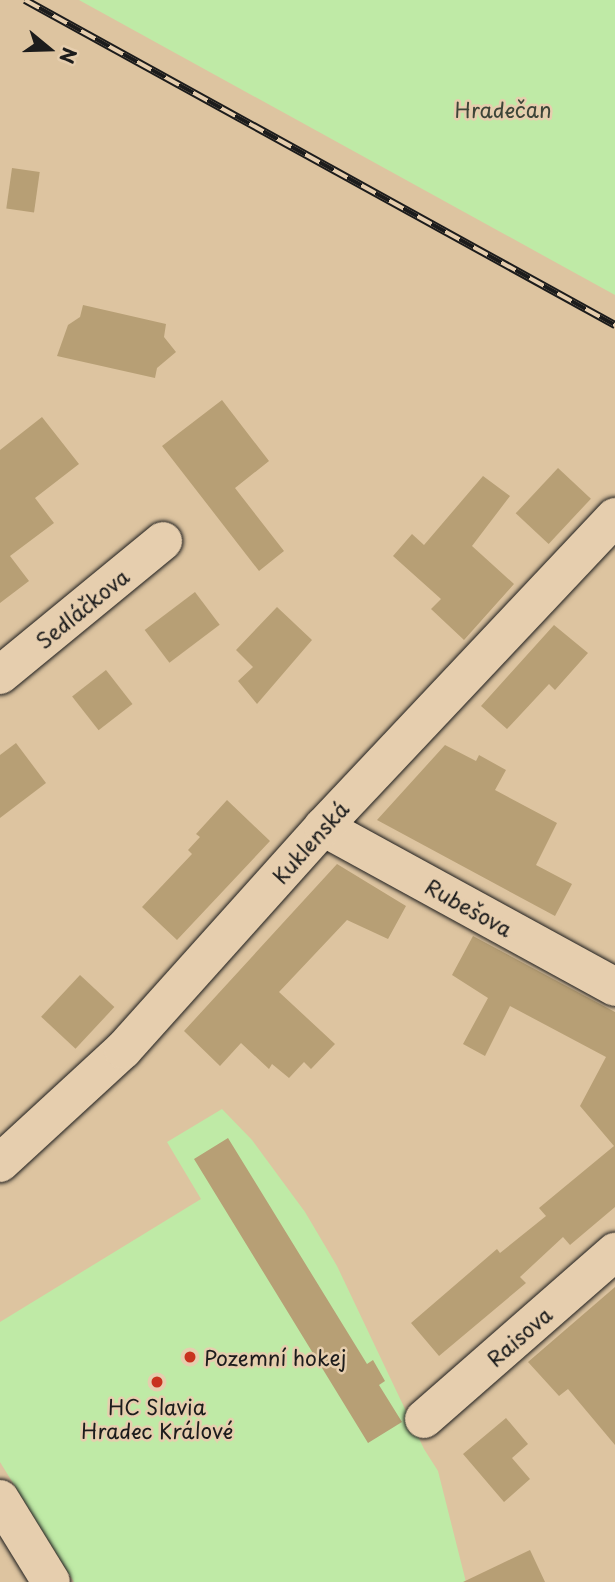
<!DOCTYPE html>
<meta charset="utf-8">
<style>
body{margin:0}
#map{position:relative;width:615px;height:1582px;overflow:hidden;background:#ddc4a0;font-family:"Playpen Sans",sans-serif}
div>[style]{position:absolute}
[style*='--x']{left:calc(var(--x)*1px);top:calc(var(--y)*1px);width:calc(var(--w)*1px);rotate:calc(var(--a)*1deg)}
.green>*{inset:0;background:#bfeaa6}
.building>*{inset:0;background:#b79f75;transform-origin:0 0}
.roads{filter:drop-shadow(0 0 2px #1c1c1c) drop-shadow(0 0 2px #1c1c1c)}
.minor>*{height:38px;margin:-19px;padding:0 19px;transform-origin:19px;border-radius:19px;background:#e6ceae}
.rail>*{height:8px;margin-top:-4px;transform-origin:0;background:repeating-linear-gradient(90deg,#e6ceae 0 16px,#1c1c1c 0 32px);box-sizing:border-box;border-block:2px solid #1c1c1c}
.dots>*{width:19px;height:19px;translate:-50% -50%;box-sizing:border-box;border:4px solid #e6ceae;border-radius:50%}
span{translate:-50% -50%;white-space:nowrap;text-align:center;line-height:1.15;-webkit-text-stroke:5px #e6ceae;paint-order:stroke}
.park-label{font-size:21px;color:#3d4538}
.street-label{font-size:21px;color:#1c1c1c}
.poi-label{font-size:21px;color:#1c1c1c}
.left{translate:0 -50%;text-align:left}
.north{position:absolute;left:14px;top:14px;width:70px;height:70px;-webkit-text-stroke:5px #e6ceae;paint-order:stroke;rotate:109deg;font-size:19px;font-weight:700;line-height:28px;text-align:center;color:#1c1c1c}
.north::after{content:'';display:block;margin:auto;width:24px;height:32px;background:#1c1c1c;clip-path:polygon(50% 0,100% 100%,50% 72%,0 100%)}
</style>
<div id="map">
<div class="green">
<div style="clip-path:polygon(79px 0,615px 0,615px 295px)"></div>
<div style="clip-path:polygon(222px 1109px,252px 1140px,305px 1212px,337px 1266px,424px 1449px,438px 1471px,466px 1582px,74px 1582px,0 1462px,0 1322px,201px 1199px,167px 1142px)"></div>
</div>
<div class="building">
<div style="left:12px;top:168px;width:28px;height:41px;rotate:8deg"></div>
<div style="clip-path:polygon(83px 305px,166px 324px,164px 337px,176px 352px,157px 368px,155px 378px,57px 356px,68px 325px,80px 317px)"></div>
<div style="clip-path:polygon(222px 400px,269px 461px,235px 488px,284px 551px,259px 571px,162px 446px)"></div>
<div style="clip-path:polygon(42px 417px,79px 464px,35px 498px,54px 523px,10px 556px,29px 581px,0 603px,0 450px)"></div>
<div style="left:558px;top:468px;width:45px;height:62px;rotate:43deg"></div>
<div style="clip-path:polygon(483px 476px,510px 496px,472px 546px,514px 584px,464px 640px,431px 609px,441px 599px,393px 556px,412px 534px,424px 545px)"></div>
<div style="left:195px;top:592px;width:41px;height:63px;rotate:53deg"></div>
<div style="clip-path:polygon(277px 607px,312px 640px,257px 704px,238px 681px,253px 667px,236px 650px)"></div>
<div style="clip-path:polygon(554px 625px,588px 653px,555px 690px,549px 684px,507px 729px,481px 706px)"></div>
<div style="left:106px;top:670px;width:43px;height:43px;rotate:52deg"></div>
<div style="clip-path:polygon(16px 743px,46px 783px,0 818px,0 755px)"></div>
<div style="clip-path:polygon(445px 745px,476px 761px,479px 755px,506px 770px,495px 790px,557px 823px,536px 865px,572px 884px,555px 916px,377px 820px)"></div>
<div style="clip-path:polygon(227px 800px,270px 841px,177px 940px,142px 907px,192px 854px,188px 850px,200px 837px,196px 834px)"></div>
<div style="clip-path:polygon(337px 864px,406px 906px,388px 939px,347px 920px,279px 992px,335px 1044px,311px 1069px,304px 1062px,289px 1078px,272px 1064px,269px 1069px,241px 1043px,220px 1066px,184px 1031px)"></div>
<div style="clip-path:polygon(473px 936px,615px 1012px,615px 1207px,570px 1245px,563px 1237px,520px 1277px,526px 1283px,439px 1356px,411px 1323px,497px 1249px,500px 1253px,546px 1216px,539px 1208px,614px 1146px,580px 1106px,606px 1057px,510px 1006px,485px 1056px,463px 1044px,488px 998px,452px 975px)"></div>
<div style="left:80px;top:975px;width:47px;height:57px;rotate:43deg"></div>
<div style="clip-path:polygon(228px 1138px,367px 1364px,373px 1360px,385px 1381px,379px 1385px,402px 1422px,368px 1443px,194px 1159px)"></div>
<div style="clip-path:polygon(615px 1287px,615px 1445px,568px 1389px,559px 1396px,528px 1362px)"></div>
<div style="clip-path:polygon(506px 1418px,528px 1444px,512px 1458px,530px 1479px,504px 1502px,463px 1454px)"></div>
<div style="clip-path:polygon(530px 1550px,545px 1582px,463px 1582px)"></div>
</div>
<div class="roads">
<div class="minor">
<div style="--x:0;--y:675;--w:211;--a:-39.4"></div>
<div style="--x:323;--y:827;--w:333;--a:28.7"></div>
<div style="--x:0;--y:1163;--w:167;--a:-42.6"></div>
<div style="--x:123;--y:1050;--w:300;--a:-48.1"></div>
<div style="--x:323;--y:827;--w:426;--a:-46.7"></div>
<div style="--x:424;--y:1419;--w:254;--a:-41.2"></div>
<div style="--x:0;--y:1499;--w:97;--a:58.4"></div>
</div>
</div>
<div class="rail">
<div style="--x:25;--y:0;--w:674;--a:28.85"></div>
</div>
<div class="dots">
<div style="left:190px;top:1357px;background:#c8321e"></div>
<div style="left:157px;top:1382px;background:#c8321e"></div>
</div>
<div class="park-label">
<span style="left:503px;top:109px">Hradečan</span>
</div>
<div class="street-label">
<span style="left:82px;top:608px;rotate:-39deg">Sedláčkova</span>
<span style="left:310px;top:842px;rotate:-48deg">Kuklenská</span>
<span style="left:469px;top:907px;rotate:29deg">Rubešova</span>
<span style="left:519px;top:1336px;rotate:-41deg">Raisova</span>
</div>
<div class="poi-label">
<span class="left" style="left:204px;top:1357px">Pozemní hokej</span>
<span style="left:157px;top:1418px">HC Slavia<br>Hradec Králové</span>
</div>
<div class="north">N</div>
</div>
